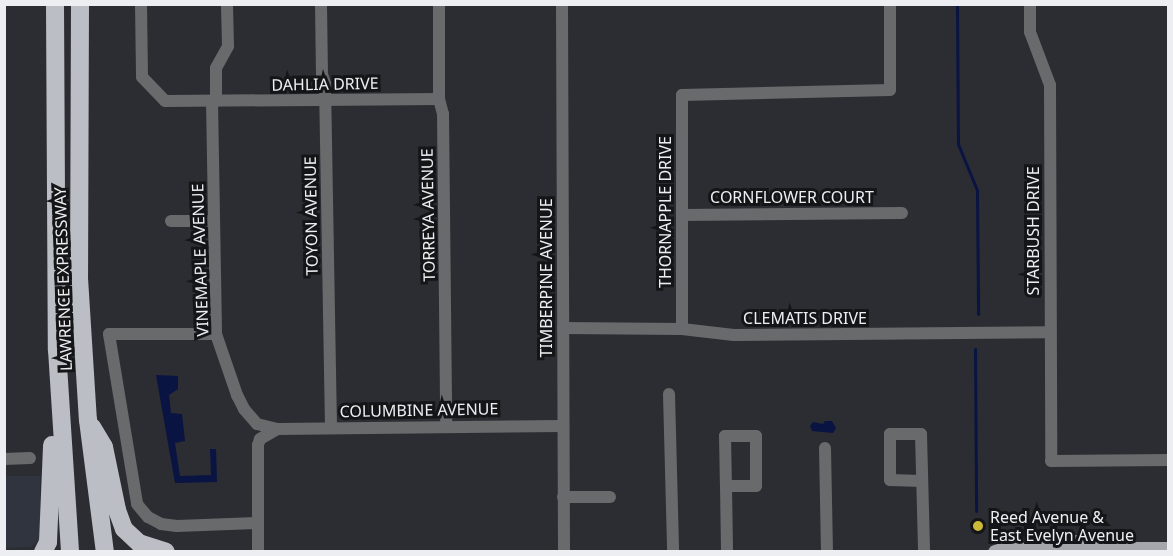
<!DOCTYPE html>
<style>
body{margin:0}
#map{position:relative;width:1173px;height:556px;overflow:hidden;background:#2b2d32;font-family:"Noto Sans",sans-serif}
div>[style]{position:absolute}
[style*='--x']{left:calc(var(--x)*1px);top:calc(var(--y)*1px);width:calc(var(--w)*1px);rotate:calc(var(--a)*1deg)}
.built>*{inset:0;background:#30343f}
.water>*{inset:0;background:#0a1442}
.stream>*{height:3px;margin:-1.5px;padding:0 1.5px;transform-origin:1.5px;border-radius:1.5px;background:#0a1442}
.minor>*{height:12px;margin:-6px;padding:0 6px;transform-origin:6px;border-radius:6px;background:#696a6c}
.major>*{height:15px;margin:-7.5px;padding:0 7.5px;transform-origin:7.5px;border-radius:7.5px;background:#a4a6ab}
.highway>*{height:18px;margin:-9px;padding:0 9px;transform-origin:9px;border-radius:9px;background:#bbbec4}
.dots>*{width:16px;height:16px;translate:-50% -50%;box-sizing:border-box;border:3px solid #141517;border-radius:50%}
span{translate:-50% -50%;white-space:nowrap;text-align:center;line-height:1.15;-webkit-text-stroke:6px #141517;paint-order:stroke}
.street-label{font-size:16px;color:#edeef2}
.poi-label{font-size:16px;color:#edeef2}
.left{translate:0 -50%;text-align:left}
.frame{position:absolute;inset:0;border:6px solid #edeef2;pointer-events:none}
</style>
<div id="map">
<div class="built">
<div style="clip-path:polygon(4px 476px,40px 476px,40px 539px,31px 547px,5px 548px)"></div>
</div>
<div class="water">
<div style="clip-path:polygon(156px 375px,178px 376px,178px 389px,169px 395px,171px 413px,182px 414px,185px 441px,175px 443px,180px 476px,211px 475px,210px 449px,216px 449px,217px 482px,175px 483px)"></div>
<div style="clip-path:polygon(825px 421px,832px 421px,836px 428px,833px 433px,812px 431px,810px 426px,813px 422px,823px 424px)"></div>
</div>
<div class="stream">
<div style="--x:957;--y:4;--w:140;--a:89.6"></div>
<div style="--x:958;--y:144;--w:50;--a:67.6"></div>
<div style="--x:977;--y:190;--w:124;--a:89.5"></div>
<div style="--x:975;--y:349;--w:162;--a:89.6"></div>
</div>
<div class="minor">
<div style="--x:141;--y:4;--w:73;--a:89.2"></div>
<div style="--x:142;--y:77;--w:33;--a:46"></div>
<div style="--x:165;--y:101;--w:274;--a:-0.4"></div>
<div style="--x:321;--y:4;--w:70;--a:89.2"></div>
<div style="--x:322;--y:74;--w:10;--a:73"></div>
<div style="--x:325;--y:84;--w:344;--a:89"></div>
<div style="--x:439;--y:4;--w:95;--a:90"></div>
<div style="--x:439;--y:99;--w:16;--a:75"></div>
<div style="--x:443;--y:114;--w:312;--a:89.4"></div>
<div style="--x:562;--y:4;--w:548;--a:89.79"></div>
<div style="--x:1030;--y:4;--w:28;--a:90"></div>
<div style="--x:1030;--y:32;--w:57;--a:69.3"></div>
<div style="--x:1050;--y:85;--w:376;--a:89.8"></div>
<div style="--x:1051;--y:461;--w:117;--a:-0.5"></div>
<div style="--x:212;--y:101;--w:233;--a:89"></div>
<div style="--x:216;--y:334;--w:65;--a:71"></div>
<div style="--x:237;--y:395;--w:16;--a:63"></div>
<div style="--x:244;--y:409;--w:20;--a:49"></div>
<div style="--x:257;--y:424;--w:21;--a:14"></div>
<div style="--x:277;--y:429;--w:285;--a:-0.6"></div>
<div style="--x:216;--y:101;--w:33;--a:-90"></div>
<div style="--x:216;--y:68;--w:25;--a:-61"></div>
<div style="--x:228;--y:46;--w:42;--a:-91.4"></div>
<div style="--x:682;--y:215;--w:220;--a:-0.5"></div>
<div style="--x:171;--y:221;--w:43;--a:0"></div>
<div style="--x:563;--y:328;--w:119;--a:0.5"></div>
<div style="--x:682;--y:329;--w:52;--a:6.6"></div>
<div style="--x:734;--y:335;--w:315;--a:-0.5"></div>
<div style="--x:682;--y:329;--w:234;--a:-90"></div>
<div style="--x:682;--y:95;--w:208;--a:-1.4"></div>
<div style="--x:890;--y:90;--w:86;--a:-90"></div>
<div style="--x:216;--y:334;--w:107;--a:180"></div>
<div style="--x:109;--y:334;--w:172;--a:80.6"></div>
<div style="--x:137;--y:504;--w:17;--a:50"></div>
<div style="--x:148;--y:517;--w:15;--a:28"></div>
<div style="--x:161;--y:524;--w:16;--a:7"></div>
<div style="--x:177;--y:526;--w:81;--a:-2.1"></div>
<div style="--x:669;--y:394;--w:158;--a:88.5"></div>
<div style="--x:825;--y:448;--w:104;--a:88.9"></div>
<div style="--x:4;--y:459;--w:26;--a:-2"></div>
<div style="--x:922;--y:481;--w:32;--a:-178"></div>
<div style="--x:890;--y:480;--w:46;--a:-90"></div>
<div style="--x:890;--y:434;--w:31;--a:0"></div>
<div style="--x:921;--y:434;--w:118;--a:88.5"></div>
<div style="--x:726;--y:486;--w:30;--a:0"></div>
<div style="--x:756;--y:486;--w:50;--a:-90"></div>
<div style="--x:756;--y:436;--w:31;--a:180"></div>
<div style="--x:725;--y:436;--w:50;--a:88.9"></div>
<div style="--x:726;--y:486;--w:66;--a:89.1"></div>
<div style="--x:563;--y:497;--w:47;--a:0"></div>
<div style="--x:258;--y:552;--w:107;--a:-90"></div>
<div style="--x:258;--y:445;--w:6;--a:-72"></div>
<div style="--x:260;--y:439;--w:20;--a:-30"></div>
</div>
<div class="major">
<div style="--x:995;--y:552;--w:34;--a:-17"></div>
<div style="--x:1028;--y:542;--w:47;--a:0"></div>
<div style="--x:1075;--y:542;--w:21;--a:19"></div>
<div style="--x:1095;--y:549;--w:73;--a:0"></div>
</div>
<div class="highway">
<div style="--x:55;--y:4;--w:346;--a:89.7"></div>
<div style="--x:57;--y:350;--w:202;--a:86.3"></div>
<div style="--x:80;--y:4;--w:274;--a:90.2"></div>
<div style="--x:79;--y:278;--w:142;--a:86.4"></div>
<div style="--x:88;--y:420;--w:133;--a:82.7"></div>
<div style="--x:92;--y:427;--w:23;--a:59"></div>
<div style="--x:104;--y:447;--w:64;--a:78.3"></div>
<div style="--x:117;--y:510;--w:20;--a:70"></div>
<div style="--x:124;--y:529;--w:21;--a:43"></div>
<div style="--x:139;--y:543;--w:28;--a:18"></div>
<div style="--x:43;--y:552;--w:11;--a:-63"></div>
<div style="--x:48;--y:542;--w:97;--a:-87.6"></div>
</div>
<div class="dots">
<div style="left:978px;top:526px;background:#ccb938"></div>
</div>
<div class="street-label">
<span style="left:325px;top:84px;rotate:-1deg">DAHLIA DRIVE</span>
<span style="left:792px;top:197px">CORNFLOWER COURT</span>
<span style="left:665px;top:212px;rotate:-90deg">THORNAPPLE DRIVE</span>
<span style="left:428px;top:215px;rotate:-91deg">TORREYA AVENUE</span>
<span style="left:311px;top:216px;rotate:-91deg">TOYON AVENUE</span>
<span style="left:1033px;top:231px;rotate:-90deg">STARBUSH DRIVE</span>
<span style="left:200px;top:260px;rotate:-92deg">VINEMAPLE AVENUE</span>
<span style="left:546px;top:278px;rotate:-90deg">TIMBERPINE AVENUE</span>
<span style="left:63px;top:279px;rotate:-92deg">LAWRENCE EXPRESSWAY</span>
<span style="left:805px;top:318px">CLEMATIS DRIVE</span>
<span style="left:419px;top:410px;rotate:-1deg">COLUMBINE AVENUE</span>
</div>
<div class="poi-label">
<span class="left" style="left:990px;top:526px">Reed Avenue &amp;<br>East Evelyn Avenue</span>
</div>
<div class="frame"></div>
</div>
